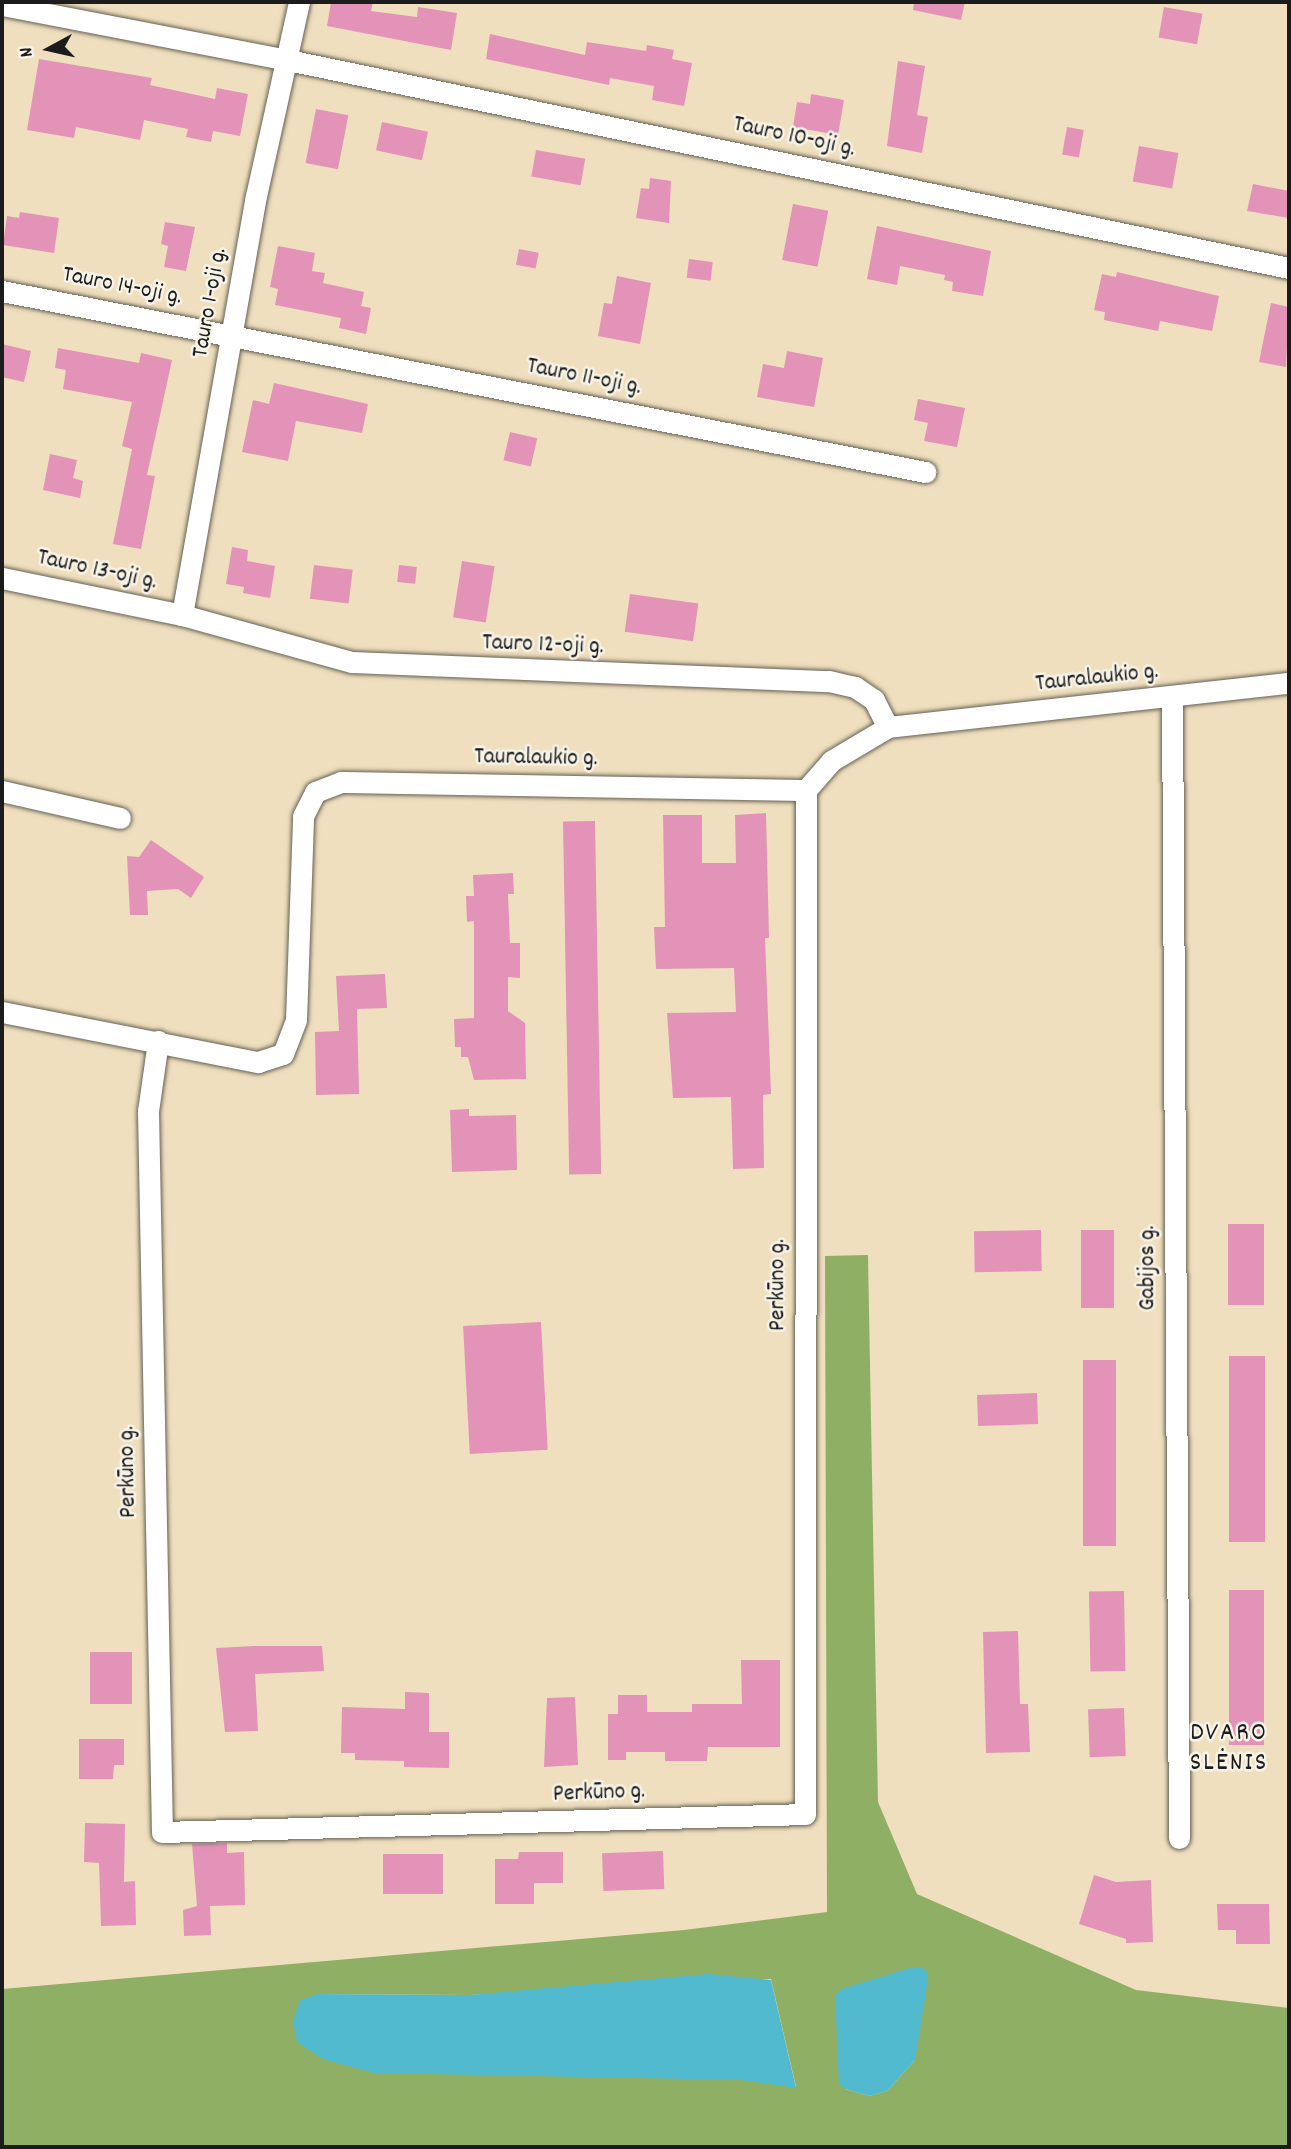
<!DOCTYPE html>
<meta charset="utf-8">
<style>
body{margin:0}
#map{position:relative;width:1291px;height:2149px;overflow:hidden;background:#efdfbe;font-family:Dekko,sans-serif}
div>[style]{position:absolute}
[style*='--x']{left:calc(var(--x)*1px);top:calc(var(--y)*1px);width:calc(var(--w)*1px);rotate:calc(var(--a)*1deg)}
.forest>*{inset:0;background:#8fb064}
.water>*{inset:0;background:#51bace}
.building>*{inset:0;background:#e393b8;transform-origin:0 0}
.roads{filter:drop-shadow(0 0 2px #666055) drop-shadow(0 0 2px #666055)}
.minor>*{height:21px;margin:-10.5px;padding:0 10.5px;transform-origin:10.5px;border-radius:10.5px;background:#fff}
span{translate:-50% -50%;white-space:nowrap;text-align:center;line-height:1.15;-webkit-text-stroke:5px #f7f3e8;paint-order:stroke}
.street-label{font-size:24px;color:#1c1c1c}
.neighbourhood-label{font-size:26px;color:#1c1c1c;letter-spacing:2px}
.frame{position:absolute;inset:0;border:4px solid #1c1c1c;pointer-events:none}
.north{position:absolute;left:14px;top:14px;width:70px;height:70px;-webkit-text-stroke:5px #f7f3e8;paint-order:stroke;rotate:262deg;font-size:19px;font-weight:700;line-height:28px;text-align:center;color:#1c1c1c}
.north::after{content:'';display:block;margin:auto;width:24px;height:32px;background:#1c1c1c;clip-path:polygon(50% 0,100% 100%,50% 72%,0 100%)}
</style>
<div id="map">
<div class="forest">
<div style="clip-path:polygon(evenodd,868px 1255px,878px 1802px,917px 1894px,1136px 1990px,1289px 2008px,1289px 2147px,2px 2147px,2px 1989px,684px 1930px,827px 1912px,825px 1256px,868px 1255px,771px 1979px,796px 2087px,318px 1994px,469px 1995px,771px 1979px,868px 1255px,915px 2060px,887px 2091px,869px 2096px,845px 2089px,915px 2060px)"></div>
</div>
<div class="water">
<div style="clip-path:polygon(913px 1967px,926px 1969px,928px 1980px,915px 2060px,887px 2091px,869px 2096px,845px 2089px,839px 2083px,835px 1996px,841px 1989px)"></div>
<div style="clip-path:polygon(708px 1974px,771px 1980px,796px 2088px,741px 2080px,374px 2073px,323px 2059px,297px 2042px,293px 2021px,300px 2000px,318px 1994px,469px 1995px)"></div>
</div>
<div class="building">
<div style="clip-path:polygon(331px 2px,373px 2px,371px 11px,417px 17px,418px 7px,457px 13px,451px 50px,327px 26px)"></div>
<div style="clip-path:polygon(914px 2px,965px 2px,961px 20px,913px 10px)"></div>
<div style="left:1164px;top:7px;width:39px;height:31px;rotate:10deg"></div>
<div style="clip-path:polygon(490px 34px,585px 55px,587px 42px,646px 51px,647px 45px,674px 50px,672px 59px,692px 63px,684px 106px,652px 100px,654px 86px,610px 78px,609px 85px,486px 59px)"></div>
<div style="clip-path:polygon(39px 59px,152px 78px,150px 85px,215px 99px,217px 88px,248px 94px,240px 136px,213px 131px,211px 142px,186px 137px,188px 129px,144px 120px,140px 140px,76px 127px,74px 138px,27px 130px)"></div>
<div style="clip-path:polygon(898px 61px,925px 66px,917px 115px,928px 117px,922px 153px,887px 146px)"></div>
<div style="clip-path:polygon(811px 94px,844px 100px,838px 135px,793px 127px,797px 102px,810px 104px)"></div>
<div style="left:316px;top:109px;width:33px;height:55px;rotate:11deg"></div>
<div style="left:382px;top:122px;width:47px;height:29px;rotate:12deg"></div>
<div style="left:1067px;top:127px;width:17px;height:28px;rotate:10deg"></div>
<div style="left:1139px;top:146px;width:40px;height:36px;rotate:10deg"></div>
<div style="left:536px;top:150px;width:50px;height:27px;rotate:10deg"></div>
<div style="clip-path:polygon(650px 178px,671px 181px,669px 223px,636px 218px,641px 188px,649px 189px)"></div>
<div style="clip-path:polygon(1253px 184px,1289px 191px,1289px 218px,1247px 211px)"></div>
<div style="left:793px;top:204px;width:36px;height:57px;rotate:11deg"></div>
<div style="clip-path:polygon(20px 212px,59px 218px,54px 253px,3px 245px,7px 216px,19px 218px)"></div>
<div style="clip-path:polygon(165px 222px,195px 227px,186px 271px,164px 267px,168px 246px,161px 244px)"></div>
<div style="clip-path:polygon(877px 226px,991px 251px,983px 296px,952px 291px,953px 282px,944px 280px,945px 275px,900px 266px,897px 285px,867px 279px)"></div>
<div style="clip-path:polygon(278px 246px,315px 253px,312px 271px,325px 273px,323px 283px,364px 292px,361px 306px,371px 308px,366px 334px,339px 328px,341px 318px,275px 305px,278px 289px,270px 287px)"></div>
<div style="left:519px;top:249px;width:20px;height:16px;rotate:11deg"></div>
<div style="left:689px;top:259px;width:24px;height:19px;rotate:7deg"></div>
<div style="clip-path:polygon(1117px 272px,1219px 296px,1212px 331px,1160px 321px,1158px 331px,1104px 320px,1105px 312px,1094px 310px,1102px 274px,1116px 277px)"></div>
<div style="clip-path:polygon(617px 276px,651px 283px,640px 344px,598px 336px,604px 303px,612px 304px)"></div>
<div style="clip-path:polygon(1271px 303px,1289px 307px,1286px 367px,1259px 362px)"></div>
<div style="clip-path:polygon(2px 344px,31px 351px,24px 382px,2px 377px)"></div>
<div style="clip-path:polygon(58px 348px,139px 363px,141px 353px,172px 360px,147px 475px,155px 476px,141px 549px,113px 544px,132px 449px,122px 446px,132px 402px,63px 389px,66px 370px,55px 368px)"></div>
<div style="clip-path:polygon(787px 351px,823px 358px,814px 407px,757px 397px,763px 364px,784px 368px)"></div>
<div style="clip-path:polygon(274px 383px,368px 404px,362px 433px,296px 421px,288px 461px,242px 452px,253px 400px,269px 404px)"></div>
<div style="clip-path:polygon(918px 399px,965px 408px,957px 447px,924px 441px,928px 423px,914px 420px)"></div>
<div style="left:510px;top:432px;width:28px;height:29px;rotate:13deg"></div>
<div style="clip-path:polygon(50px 454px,77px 460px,73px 478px,83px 481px,80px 498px,43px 490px)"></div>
<div style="clip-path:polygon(232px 547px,248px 550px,247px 561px,275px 566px,270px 598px,243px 593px,244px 587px,226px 584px)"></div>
<div style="left:462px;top:561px;width:33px;height:57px;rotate:9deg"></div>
<div style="left:314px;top:565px;width:39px;height:34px;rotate:7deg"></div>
<div style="left:399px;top:565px;width:18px;height:17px;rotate:6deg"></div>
<div style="left:630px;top:594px;width:69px;height:38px;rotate:8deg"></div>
<div style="clip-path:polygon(766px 813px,769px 938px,765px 938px,771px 1094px,763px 1095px,764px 1168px,733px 1169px,731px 1097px,673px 1098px,667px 1013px,736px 1012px,734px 968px,656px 969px,654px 927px,665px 927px,663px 815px,702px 815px,702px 863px,736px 863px,735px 815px)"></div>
<div style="left:595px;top:821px;width:353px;height:32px;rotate:89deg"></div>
<div style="clip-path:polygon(151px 840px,204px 877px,191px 898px,178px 889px,147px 891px,148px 915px,130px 915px,127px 856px,139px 857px)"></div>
<div style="clip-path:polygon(513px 873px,514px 894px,508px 894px,510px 943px,520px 943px,520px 978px,508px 977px,508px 1011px,525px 1023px,526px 1079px,474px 1080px,468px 1057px,461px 1057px,461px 1047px,455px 1047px,454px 1019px,474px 1018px,474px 921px,467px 922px,466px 896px,474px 896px,473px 875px)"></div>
<div style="clip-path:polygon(385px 974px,387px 1008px,357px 1009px,359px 1094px,316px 1095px,315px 1032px,339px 1031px,336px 976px)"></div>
<div style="clip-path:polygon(469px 1109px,469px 1116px,516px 1115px,517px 1170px,452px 1172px,450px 1110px)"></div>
<div style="left:1228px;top:1224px;width:36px;height:81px"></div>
<div style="left:1041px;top:1230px;width:41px;height:67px;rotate:89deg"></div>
<div style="left:1081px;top:1230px;width:33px;height:78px"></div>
<div style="left:541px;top:1322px;width:128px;height:78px;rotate:87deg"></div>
<div style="left:1229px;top:1356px;width:36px;height:186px"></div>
<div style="left:1083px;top:1360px;width:33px;height:186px"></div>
<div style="left:1037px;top:1393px;width:31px;height:60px;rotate:88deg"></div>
<div style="left:1229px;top:1590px;width:35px;height:155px"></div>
<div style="left:1124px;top:1591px;width:80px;height:35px;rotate:89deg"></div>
<div style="clip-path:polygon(1018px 1631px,1020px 1704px,1028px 1704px,1030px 1752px,986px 1753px,983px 1632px)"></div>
<div style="clip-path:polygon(254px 1646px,322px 1646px,324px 1671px,255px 1674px,258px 1731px,225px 1732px,216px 1648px)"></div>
<div style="left:90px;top:1652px;width:42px;height:52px"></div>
<div style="clip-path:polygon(741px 1660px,780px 1660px,780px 1747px,708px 1747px,707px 1761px,665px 1761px,665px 1752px,626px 1752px,626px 1760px,608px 1760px,608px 1714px,618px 1714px,618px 1695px,647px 1695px,647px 1712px,692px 1712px,692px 1704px,742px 1704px)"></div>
<div style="clip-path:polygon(405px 1692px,429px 1693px,429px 1732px,449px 1732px,449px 1768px,404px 1767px,404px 1761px,355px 1760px,355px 1753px,341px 1753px,342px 1707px,405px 1709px)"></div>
<div style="clip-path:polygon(575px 1697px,578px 1765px,544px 1767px,547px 1698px)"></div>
<div style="left:1124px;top:1708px;width:48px;height:36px;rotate:88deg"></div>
<div style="clip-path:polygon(79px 1739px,124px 1739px,124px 1765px,114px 1765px,113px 1779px,79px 1779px)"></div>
<div style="clip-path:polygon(85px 1823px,125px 1824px,124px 1882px,135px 1881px,136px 1925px,101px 1926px,99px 1863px,84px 1862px)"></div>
<div style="clip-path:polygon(227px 1843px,227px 1853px,244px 1852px,245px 1905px,210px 1906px,211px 1935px,184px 1936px,183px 1910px,197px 1906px,192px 1844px)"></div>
<div style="left:663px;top:1851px;width:38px;height:61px;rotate:88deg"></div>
<div style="clip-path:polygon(519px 1852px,563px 1852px,563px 1883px,534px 1883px,534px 1904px,495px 1904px,495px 1859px,518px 1859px)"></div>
<div style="left:383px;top:1854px;width:60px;height:40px"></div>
<div style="clip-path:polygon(1094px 1875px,1116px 1882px,1151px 1880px,1153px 1942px,1126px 1943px,1126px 1939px,1079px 1924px)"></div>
<div style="clip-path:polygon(1217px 1904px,1269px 1904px,1270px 1944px,1236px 1944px,1236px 1930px,1218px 1930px)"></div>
</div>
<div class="roads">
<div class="minor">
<div style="--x:2;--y:5;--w:291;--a:10.9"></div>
<div style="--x:288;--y:60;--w:1022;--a:11.74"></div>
<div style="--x:2;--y:291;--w:941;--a:11.09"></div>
<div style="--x:2;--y:578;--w:184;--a:11.6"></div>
<div style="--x:182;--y:615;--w:176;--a:15.5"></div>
<div style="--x:352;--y:662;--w:477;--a:2.3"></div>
<div style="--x:829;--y:681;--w:27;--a:13"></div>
<div style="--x:855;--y:687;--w:23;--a:34"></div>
<div style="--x:874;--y:700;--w:30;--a:63"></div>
<div style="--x:182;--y:615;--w:425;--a:-80"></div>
<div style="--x:256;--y:196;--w:199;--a:-77.5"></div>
<div style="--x:1172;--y:697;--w:1141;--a:89.65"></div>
<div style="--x:2;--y:791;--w:121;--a:12.9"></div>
<div style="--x:2;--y:1012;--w:261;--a:11.1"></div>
<div style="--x:258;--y:1062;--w:26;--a:-18"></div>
<div style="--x:283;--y:1054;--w:36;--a:-69"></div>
<div style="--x:296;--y:1020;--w:204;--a:-88"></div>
<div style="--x:303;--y:816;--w:27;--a:-63"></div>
<div style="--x:315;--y:792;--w:28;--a:-21"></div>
<div style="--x:341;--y:782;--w:465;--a:1"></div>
<div style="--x:806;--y:790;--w:38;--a:-49"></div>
<div style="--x:831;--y:761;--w:66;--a:-30.8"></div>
<div style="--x:888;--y:727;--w:403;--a:-6.3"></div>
<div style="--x:158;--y:1041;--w:71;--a:98.1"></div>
<div style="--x:148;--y:1111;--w:721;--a:88.89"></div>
<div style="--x:162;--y:1832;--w:643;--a:-1.6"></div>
<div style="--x:805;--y:1814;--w:1024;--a:-89.94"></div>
</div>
</div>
<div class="street-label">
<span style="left:794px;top:138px;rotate:12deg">Tauro 10-oji g.</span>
<span style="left:122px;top:287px;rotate:11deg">Tauro 14-oji g.</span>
<span style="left:211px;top:303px;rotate:-80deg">Tauro 1-oji g.</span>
<span style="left:584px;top:378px;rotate:11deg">Tauro 11-oji g.</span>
<span style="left:97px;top:571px;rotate:12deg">Tauro 13-oji g.</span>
<span style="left:543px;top:646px;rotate:2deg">Tauro 12-oji g.</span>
<span style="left:1097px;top:679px;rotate:-6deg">Tauralaukio g.</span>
<span style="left:536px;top:759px;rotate:1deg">Tauralaukio g.</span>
<span style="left:1149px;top:1268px;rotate:-90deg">Gabijos g.</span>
<span style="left:779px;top:1285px;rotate:-90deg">Perkūno g.</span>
<span style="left:129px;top:1472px;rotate:-91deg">Perkūno g.</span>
<span style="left:599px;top:1794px;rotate:-2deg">Perkūno g.</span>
</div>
<div class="neighbourhood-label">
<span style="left:1229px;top:1749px">DVARO<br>SLĖNIS</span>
</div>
<div class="frame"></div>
<div class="north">N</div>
</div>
